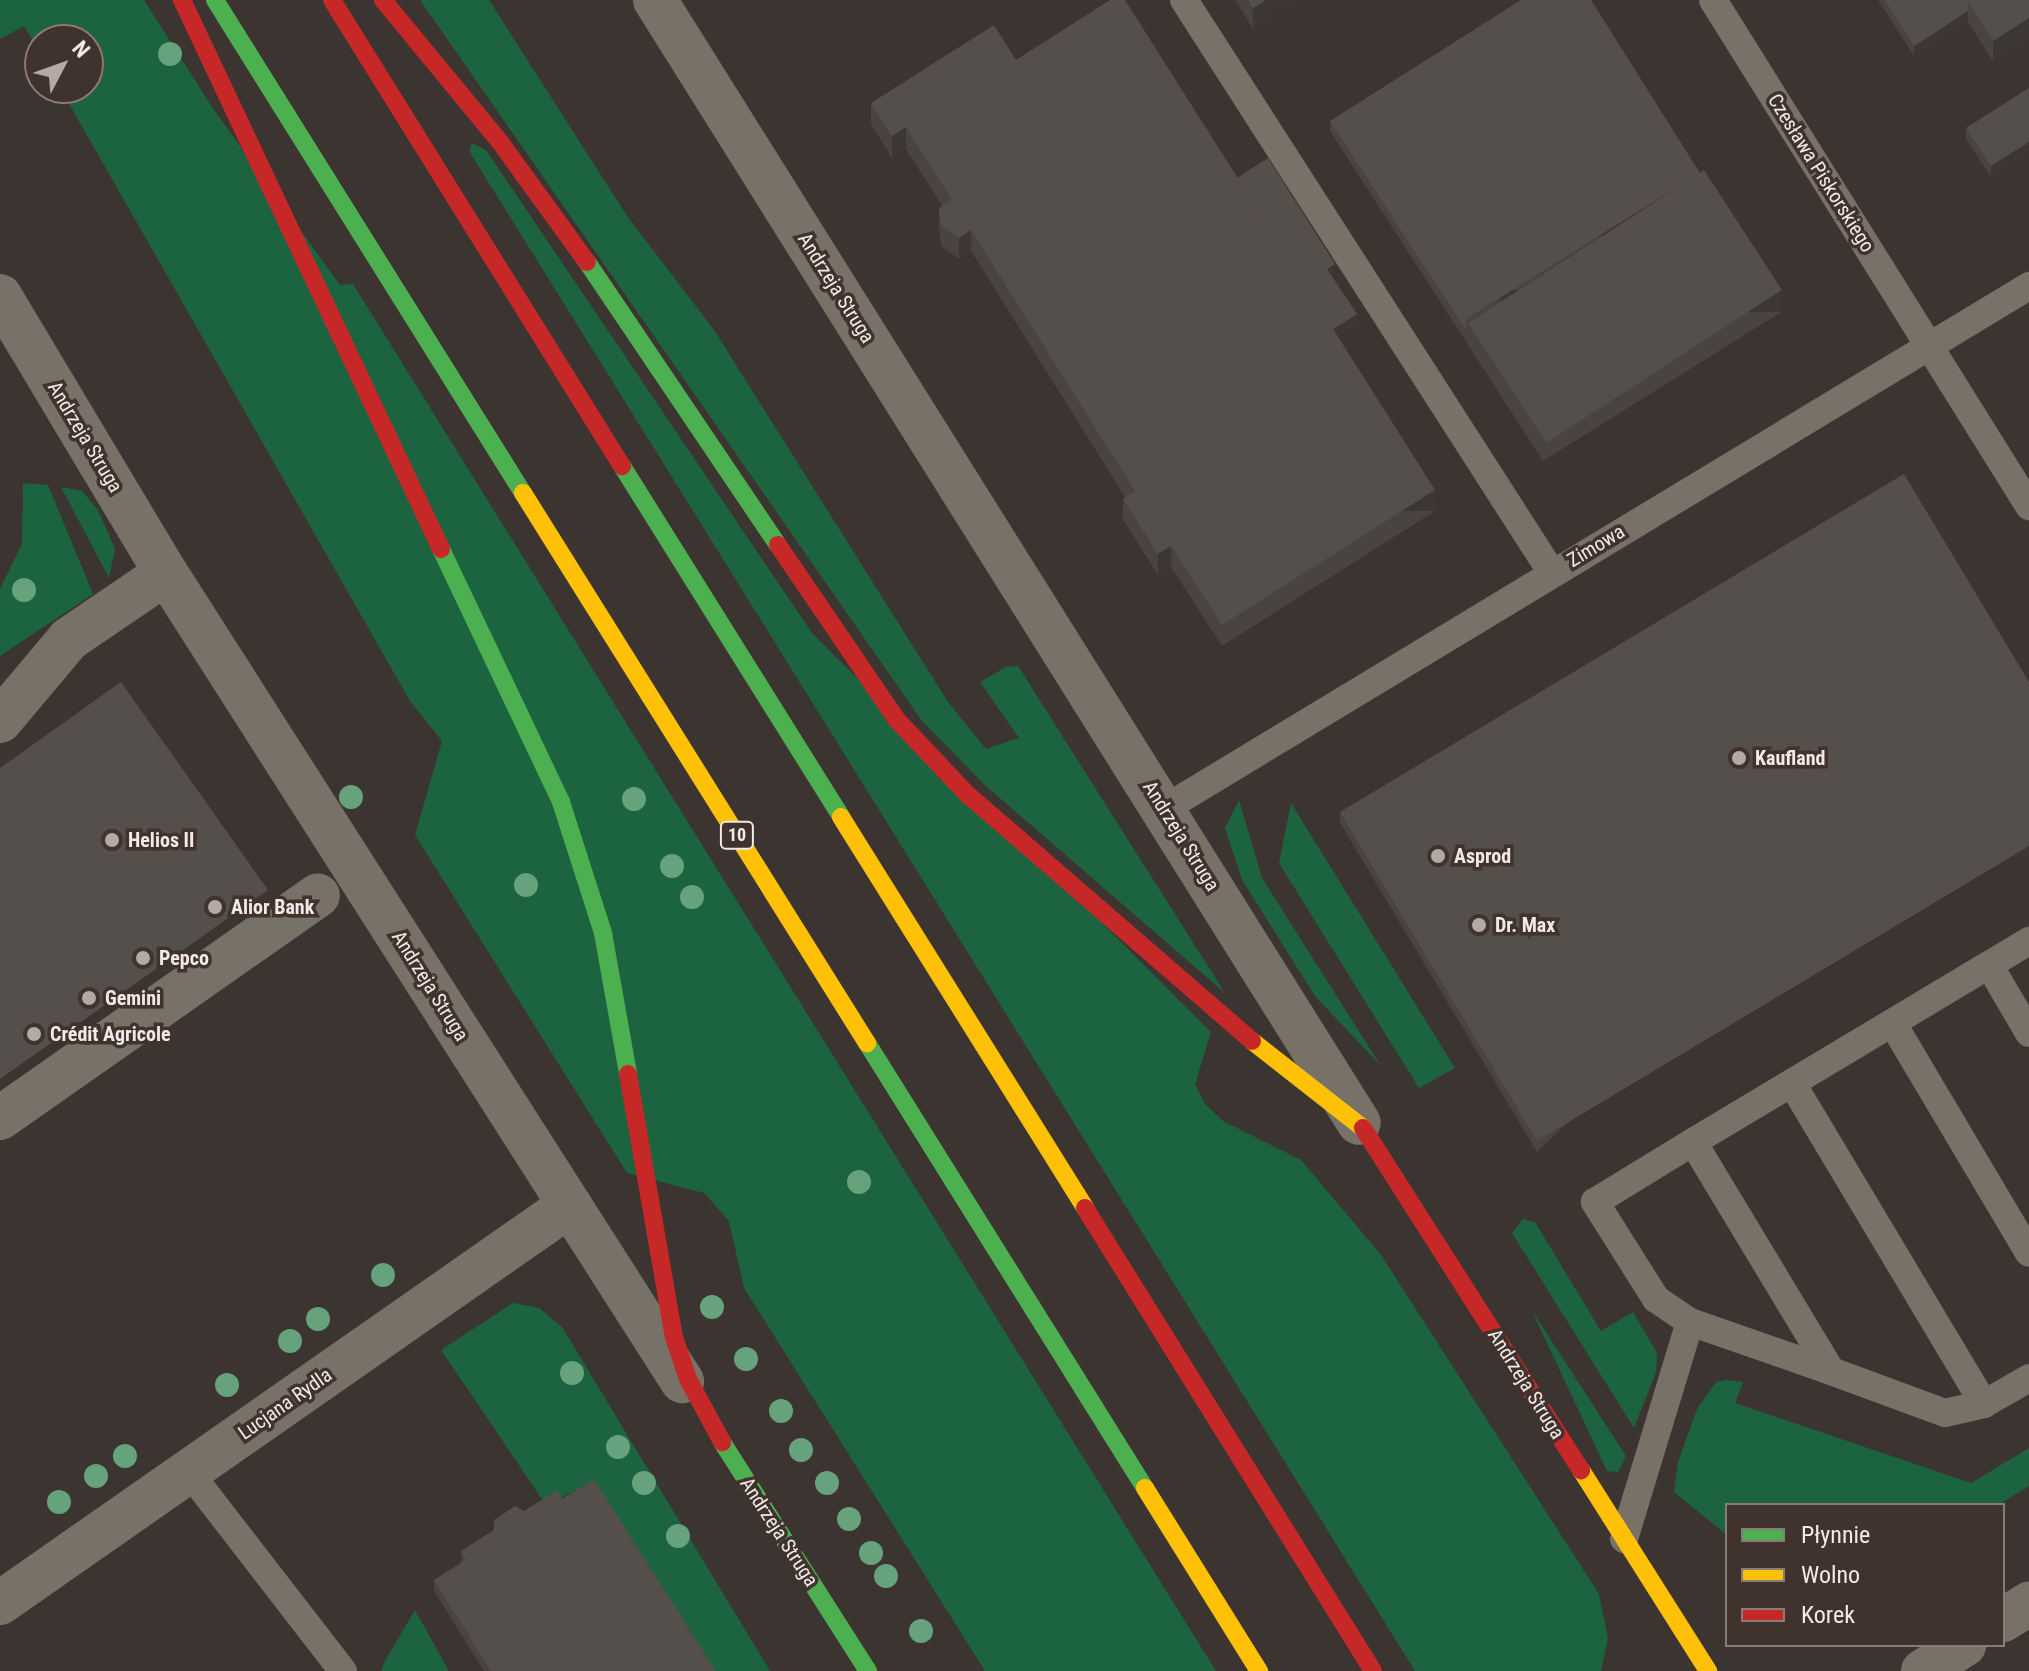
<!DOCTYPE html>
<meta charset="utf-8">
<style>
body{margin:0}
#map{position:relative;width:2029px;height:1671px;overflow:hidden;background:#3c3431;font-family:"Roboto Condensed",sans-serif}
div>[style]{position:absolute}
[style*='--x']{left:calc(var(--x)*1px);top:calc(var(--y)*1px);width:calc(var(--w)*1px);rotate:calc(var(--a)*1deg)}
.green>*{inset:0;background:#1c6340}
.lane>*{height:28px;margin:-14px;padding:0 14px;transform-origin:14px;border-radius:14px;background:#777167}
.street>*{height:44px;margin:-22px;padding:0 22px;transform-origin:22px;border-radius:22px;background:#777167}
.fast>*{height:18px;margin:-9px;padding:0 9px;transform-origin:9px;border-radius:9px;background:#4caf50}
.slow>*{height:18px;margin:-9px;padding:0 9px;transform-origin:9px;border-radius:9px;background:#ffc107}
.jam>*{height:18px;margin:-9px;padding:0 9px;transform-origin:9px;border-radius:9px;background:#c62828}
.trees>*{width:24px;height:24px;margin:-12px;border-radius:50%;background:#66a27c}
.wall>*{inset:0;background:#494441}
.shaded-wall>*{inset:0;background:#3c3735;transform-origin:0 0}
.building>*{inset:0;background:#554f4c;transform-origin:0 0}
.dots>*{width:22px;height:22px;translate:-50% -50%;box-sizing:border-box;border:4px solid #40322d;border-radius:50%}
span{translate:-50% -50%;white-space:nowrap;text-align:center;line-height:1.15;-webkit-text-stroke:7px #40322d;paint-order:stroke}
.shield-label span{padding:2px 6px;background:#40322d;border:2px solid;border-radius:6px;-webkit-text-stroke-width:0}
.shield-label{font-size:18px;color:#f3eae7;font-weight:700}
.street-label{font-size:20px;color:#f3eae7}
.poi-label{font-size:20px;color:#f3eae7;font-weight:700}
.left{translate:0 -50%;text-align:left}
.legend{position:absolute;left:1725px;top:1503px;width:280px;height:144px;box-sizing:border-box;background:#40322d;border:2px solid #887c77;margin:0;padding:10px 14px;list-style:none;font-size:24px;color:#f3eae7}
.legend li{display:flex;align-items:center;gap:16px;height:40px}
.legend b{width:40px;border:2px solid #887c77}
.north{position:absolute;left:24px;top:24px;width:80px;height:80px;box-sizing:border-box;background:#40322d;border:2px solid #887c77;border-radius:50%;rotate:49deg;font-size:22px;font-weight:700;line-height:32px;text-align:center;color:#f3eae7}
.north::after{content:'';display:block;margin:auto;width:28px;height:36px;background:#b3aaa7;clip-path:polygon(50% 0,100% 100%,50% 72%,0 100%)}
</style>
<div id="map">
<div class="green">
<div style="clip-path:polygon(0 0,144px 0,212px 107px,340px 285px,353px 284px,1216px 1671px,985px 1671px,744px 1288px,729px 1221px,704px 1193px,627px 1173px,415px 835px,442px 741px,410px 701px,60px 88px,88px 88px,88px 40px,40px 40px,40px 53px,24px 26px,0 39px)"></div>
<div style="clip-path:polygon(420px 0,489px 0,627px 216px,714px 330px,948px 702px,986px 749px,1019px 738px,980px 682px,1006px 667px,1018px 666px,1225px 993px,986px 786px,922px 721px)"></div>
<div style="clip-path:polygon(472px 143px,486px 150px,812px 633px,1211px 1032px,1195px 1084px,1205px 1104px,1223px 1121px,1301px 1160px,1381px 1255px,1599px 1594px,1608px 1638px,1601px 1671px,1415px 1671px,469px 151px)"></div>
<div style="clip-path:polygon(23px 483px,48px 485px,93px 594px,0 656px,0 589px,22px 544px)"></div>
<div style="clip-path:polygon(61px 487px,82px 491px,98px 510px,115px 549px,109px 578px)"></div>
<div style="clip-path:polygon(1239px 800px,1262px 878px,1381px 1066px,1315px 996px,1242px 880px,1225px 828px)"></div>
<div style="clip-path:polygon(1291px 803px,1455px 1068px,1419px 1088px,1279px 863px)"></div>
<div style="clip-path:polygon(1523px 1219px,1535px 1222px,1601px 1331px,1633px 1312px,1657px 1353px,1656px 1372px,1634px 1428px,1512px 1233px)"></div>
<div style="clip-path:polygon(513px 1303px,539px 1308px,562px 1327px,770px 1671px,711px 1671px,587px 1485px,546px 1505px,441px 1350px)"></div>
<div style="clip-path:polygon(1531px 1309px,1626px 1456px,1618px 1472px,1607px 1471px)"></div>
<div style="clip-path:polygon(1727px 1380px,1743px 1382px,1735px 1403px,1971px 1483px,2029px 1448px,2029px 1486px,1998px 1505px,1727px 1505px,1727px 1535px,1674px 1492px,1678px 1462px,1697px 1409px,1716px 1382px)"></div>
<div style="clip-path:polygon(415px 1610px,449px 1671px,381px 1671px,385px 1661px)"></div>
</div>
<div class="lane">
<div style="--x:1184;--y:0;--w:681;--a:57.29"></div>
<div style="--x:1713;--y:0;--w:597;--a:58.01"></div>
<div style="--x:1164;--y:809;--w:1011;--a:-31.16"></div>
<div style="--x:1989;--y:965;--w:47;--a:-31"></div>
<div style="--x:1893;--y:1024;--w:266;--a:59.3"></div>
<div style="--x:1793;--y:1085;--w:372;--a:59.1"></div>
<div style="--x:1693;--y:1142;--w:345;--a:-30.9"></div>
<div style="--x:1989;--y:965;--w:79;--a:59.5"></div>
<div style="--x:1831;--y:1371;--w:149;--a:-160.8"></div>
<div style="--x:1690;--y:1322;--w:41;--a:-145.9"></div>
<div style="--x:1656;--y:1299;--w:115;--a:-122.2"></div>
<div style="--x:1595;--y:1202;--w:115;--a:-31.5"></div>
<div style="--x:1693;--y:1142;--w:267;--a:58.9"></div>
<div style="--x:1831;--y:1371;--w:121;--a:20.2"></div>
<div style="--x:1945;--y:1413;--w:40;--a:-13"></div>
<div style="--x:1984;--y:1404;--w:52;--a:-30"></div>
<div style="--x:189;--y:1472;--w:252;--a:52.3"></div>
<div style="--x:1624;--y:1539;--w:227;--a:-73.1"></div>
</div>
<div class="street">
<div style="--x:655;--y:0;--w:1325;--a:57.92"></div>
<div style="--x:0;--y:296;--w:323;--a:59.1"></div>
<div style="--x:166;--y:573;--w:959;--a:57.44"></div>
<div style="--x:0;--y:721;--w:107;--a:-49.9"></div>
<div style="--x:69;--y:639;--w:117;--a:-34.2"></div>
<div style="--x:0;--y:1118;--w:388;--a:-35"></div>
<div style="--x:0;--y:1603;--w:695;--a:-34.92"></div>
<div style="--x:2003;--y:1620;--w:31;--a:-32"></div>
<div style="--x:1923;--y:1671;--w:49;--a:-32.4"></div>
</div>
<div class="fast">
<div style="--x:215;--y:0;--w:581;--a:58.01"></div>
<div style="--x:587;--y:262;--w:341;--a:56"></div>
<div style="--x:622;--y:466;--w:414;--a:58"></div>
<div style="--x:441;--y:549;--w:280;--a:64.6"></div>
<div style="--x:561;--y:802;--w:138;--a:72.2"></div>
<div style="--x:603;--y:933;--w:143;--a:79.9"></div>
<div style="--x:867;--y:1043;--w:525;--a:58.01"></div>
<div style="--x:722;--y:1442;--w:272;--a:57.5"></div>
</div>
<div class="slow">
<div style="--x:523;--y:493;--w:649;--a:57.98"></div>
<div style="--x:841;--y:817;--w:461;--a:58"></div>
<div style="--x:1252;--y:1041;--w:141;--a:38.1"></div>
<div style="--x:1581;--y:1470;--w:238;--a:57.7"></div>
<div style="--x:1145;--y:1488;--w:216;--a:58.1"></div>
</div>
<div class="jam">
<div style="--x:182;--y:0;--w:607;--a:64.74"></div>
<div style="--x:332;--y:0;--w:549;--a:58.11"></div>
<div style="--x:383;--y:0;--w:184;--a:50.5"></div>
<div style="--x:500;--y:142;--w:148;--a:54.1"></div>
<div style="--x:778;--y:545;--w:212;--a:55.8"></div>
<div style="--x:897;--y:720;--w:102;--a:46.6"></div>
<div style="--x:967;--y:794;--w:377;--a:40.9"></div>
<div style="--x:628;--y:1074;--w:267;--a:80.1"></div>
<div style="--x:674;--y:1337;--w:44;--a:71.6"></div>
<div style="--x:688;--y:1379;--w:72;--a:61.6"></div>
<div style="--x:1363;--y:1128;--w:406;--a:57.5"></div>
<div style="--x:1085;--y:1208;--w:545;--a:58.12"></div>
</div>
<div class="trees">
<div style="left:170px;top:54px"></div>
<div style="left:24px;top:590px"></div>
<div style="left:351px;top:797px"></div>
<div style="left:634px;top:799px"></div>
<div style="left:672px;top:866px"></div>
<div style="left:526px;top:885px"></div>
<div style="left:692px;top:897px"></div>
<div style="left:859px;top:1182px"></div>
<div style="left:383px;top:1275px"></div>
<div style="left:712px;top:1307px"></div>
<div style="left:318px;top:1319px"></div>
<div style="left:290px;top:1341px"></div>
<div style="left:746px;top:1359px"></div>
<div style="left:572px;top:1373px"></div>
<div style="left:227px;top:1385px"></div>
<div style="left:781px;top:1411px"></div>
<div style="left:618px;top:1447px"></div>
<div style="left:801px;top:1450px"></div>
<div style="left:125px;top:1456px"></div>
<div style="left:96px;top:1476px"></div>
<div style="left:644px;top:1483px"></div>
<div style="left:827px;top:1483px"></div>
<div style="left:59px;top:1502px"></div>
<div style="left:849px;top:1519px"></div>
<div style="left:678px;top:1536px"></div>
<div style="left:871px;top:1553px"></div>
<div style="left:886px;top:1576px"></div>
<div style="left:921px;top:1631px"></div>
</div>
<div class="wall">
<div style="clip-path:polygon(1235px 0,1301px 0,1253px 29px)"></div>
<div style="clip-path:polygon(1878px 0,2029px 0,1993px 62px,1968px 22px,1914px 56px)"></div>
<div style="clip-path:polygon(1016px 60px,1237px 178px,1335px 275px,1332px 276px,1357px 325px,1338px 337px,1435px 511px,1222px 646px,1171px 567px,1158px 575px,1123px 520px,1123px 499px,1125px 497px,971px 251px,959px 259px,941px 246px,939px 229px,939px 208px,942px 206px,906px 149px,892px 158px,871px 124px,871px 103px)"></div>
<div style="clip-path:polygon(2029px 88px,1991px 177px,1966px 139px,1966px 128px)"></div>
<div style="clip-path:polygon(1330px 121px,1781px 312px,1543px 461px,1330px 131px)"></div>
<div style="clip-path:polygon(2029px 682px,1537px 1152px,1340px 823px,1340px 812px)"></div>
<div style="clip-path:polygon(562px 1499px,716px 1671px,484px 1671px,434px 1591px,434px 1580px,461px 1563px,461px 1551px,524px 1511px)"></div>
</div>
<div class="shaded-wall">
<div style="clip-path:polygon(1266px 0,1301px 0,1253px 29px,1253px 8px)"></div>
<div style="clip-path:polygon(1968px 11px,1968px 22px,1914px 56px,1914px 46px)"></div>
<div style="clip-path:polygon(2029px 18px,2029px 40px,1993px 62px,1993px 41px)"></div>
<div style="clip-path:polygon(906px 127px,906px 149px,892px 158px,892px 136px)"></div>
<div style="clip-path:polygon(2029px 142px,2029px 153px,1991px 177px,1991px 166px)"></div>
<div style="clip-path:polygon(971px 230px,971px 251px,959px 259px,959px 238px)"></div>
<div style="clip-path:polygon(1335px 264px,1335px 275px,1327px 279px,1327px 269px)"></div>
<div style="left:1781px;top:290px;width:22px;height:281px;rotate:90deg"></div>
<div style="clip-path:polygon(1357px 314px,1357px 325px,1329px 343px,1329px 332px)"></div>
<div style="left:1435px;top:490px;width:21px;height:252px;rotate:90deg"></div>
<div style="clip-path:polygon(1171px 546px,1171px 567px,1158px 575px,1158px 554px)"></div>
<div style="left:2029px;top:846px;width:11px;height:574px;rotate:90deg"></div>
<div style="left:268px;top:890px;width:11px;height:328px;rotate:90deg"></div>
</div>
<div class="building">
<div style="clip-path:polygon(1110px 0,1125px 0,1435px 490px,1222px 625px,1171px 546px,1158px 554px,1123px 499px,1135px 491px,971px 230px,959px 238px,941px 225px,939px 208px,952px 200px,906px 127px,892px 136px,871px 103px,994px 25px,1016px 60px)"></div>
<div style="clip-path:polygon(1248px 0,1266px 0,1253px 8px)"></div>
<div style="clip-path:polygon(1521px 0,1591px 0,1700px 173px,1466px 319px,1466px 330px,1330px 121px)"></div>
<div style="clip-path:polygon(1885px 0,1969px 0,1968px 1px,1968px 11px,1914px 46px)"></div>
<div style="clip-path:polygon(1969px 0,2029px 0,2029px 18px,1993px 41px,1968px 1px)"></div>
<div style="clip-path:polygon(2029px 88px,2029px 142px,1991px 166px,1966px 128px)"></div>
<div style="clip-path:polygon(1268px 158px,1335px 264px,1327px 269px,1357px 314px,1333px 329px,1237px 178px)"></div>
<div style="left:1704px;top:170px;width:143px;height:281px;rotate:57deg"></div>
<div style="clip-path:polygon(1904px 474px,2029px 682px,2029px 846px,1537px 1141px,1340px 812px)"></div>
<div style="clip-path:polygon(121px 682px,268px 890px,0 1079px,0 768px)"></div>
<div style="clip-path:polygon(594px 1479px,716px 1671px,491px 1671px,434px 1580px,466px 1560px,461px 1551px,494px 1530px,494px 1520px,515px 1506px,524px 1511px,557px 1490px,562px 1499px)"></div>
</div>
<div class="dots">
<div style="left:1739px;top:758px;background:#b3aaa7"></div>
<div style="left:112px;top:840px;background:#b3aaa7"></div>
<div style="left:1438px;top:856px;background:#b3aaa7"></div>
<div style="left:215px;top:907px;background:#b3aaa7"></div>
<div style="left:1479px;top:925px;background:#b3aaa7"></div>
<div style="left:143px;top:958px;background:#b3aaa7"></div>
<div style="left:89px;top:998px;background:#b3aaa7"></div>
<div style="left:34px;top:1034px;background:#b3aaa7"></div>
</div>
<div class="shield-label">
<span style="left:737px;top:835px">10</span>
</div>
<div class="street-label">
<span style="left:1821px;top:173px;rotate:58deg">Czesława Piskorskiego</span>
<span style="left:836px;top:288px;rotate:58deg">Andrzeja Struga</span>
<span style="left:85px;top:437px;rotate:59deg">Andrzeja Struga</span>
<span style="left:1596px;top:546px;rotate:-31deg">Zimowa</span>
<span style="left:1181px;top:836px;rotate:58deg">Andrzeja Struga</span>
<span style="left:430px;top:986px;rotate:58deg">Andrzeja Struga</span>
<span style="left:1526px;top:1384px;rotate:58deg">Andrzeja Struga</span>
<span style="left:285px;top:1404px;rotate:-35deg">Lucjana Rydla</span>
<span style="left:779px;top:1532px;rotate:57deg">Andrzeja Struga</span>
</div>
<div class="poi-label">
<span class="left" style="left:1755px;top:758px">Kaufland</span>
<span class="left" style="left:128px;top:840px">Helios II</span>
<span class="left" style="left:1454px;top:856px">Asprod</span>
<span class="left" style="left:231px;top:907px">Alior Bank</span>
<span class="left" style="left:1495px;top:925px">Dr. Max</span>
<span class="left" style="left:159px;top:958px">Pepco</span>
<span class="left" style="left:105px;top:998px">Gemini</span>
<span class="left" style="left:50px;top:1034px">Crédit Agricole</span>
</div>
<ul class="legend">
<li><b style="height:10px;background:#4caf50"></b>Płynnie</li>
<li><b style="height:10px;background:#ffc107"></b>Wolno</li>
<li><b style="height:10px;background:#c62828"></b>Korek</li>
</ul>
<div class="north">N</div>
</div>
